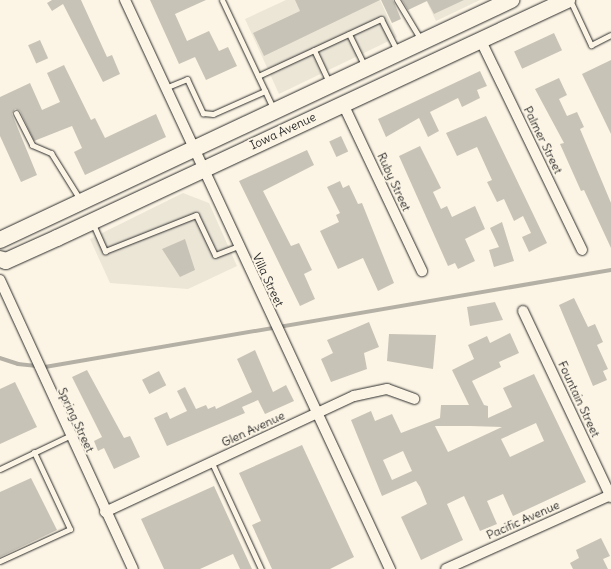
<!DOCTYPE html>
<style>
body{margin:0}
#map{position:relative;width:611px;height:569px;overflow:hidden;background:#fcf5e5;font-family:Delius,sans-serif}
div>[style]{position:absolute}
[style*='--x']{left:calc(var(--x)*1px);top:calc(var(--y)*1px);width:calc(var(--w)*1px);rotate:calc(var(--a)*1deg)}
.built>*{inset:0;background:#ece6d7}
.stream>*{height:3.5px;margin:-1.75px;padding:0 1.75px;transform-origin:1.75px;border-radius:1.75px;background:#b4b0a5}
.building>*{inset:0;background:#c8c3b7;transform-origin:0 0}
.roads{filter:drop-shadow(0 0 1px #2b2b2b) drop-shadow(0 0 1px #2b2b2b)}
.lane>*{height:5px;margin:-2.5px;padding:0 2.5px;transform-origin:2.5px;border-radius:2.5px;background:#fcf5e5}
.street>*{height:10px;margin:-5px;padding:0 5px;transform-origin:5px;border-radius:5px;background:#fcf5e5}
.primary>*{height:16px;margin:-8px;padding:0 8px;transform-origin:8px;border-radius:8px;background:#fcf5e5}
span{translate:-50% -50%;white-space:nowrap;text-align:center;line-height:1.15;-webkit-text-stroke:4px #fcf5e5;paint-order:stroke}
.street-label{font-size:12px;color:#2b2b2b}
</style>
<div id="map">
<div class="built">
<div style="clip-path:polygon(286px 0,380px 0,397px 37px,279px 94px,245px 19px)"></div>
<div style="clip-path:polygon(426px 0,480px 0,436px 21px)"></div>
<div style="clip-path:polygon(183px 193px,209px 203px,237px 266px,188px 289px,110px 283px,90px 239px)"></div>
</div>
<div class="stream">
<div style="--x:0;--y:358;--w:19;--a:18"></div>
<div style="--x:18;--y:364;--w:27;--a:6"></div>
<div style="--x:45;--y:367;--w:574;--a:-9.72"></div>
</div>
<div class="building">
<div style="clip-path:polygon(52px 0,81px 0,107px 57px,112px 55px,120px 74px,103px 82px,63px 4px,52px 11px,47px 3px)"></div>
<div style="clip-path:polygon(150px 0,206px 0,175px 14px,187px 41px,209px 31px,219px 51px,228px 47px,237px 66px,206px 80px,195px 57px,179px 64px)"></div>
<div style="clip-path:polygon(295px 0,380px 0,264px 56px,253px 33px,300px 11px)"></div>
<div style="clip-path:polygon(381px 0,393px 0,401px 19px,392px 23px)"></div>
<div style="clip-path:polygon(402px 0,464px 0,434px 14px,427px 1px,408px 10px)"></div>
<div style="left:554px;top:33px;width:19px;height:44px;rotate:65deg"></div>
<div style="left:40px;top:40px;width:20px;height:13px;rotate:66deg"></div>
<div style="clip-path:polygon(611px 60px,611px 134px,582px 74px)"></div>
<div style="clip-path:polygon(64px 65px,91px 120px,95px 118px,105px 138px,156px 114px,166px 137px,85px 175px,74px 152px,82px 148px,72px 126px,34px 141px,20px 111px,15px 109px,12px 114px,37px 175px,21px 182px,0 136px,0 97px,30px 83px,42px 110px,60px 102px,47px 73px)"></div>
<div style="clip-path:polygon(480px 71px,487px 86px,477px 90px,480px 98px,462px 107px,458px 98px,430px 112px,439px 131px,428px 137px,419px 118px,386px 137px,378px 119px)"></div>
<div style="clip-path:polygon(559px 78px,567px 95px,559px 99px,567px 116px,577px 112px,584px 127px,580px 129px,611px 203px,611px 248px,584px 190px,581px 191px,560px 144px,564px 143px,535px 89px)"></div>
<div style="clip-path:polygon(486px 116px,547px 243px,529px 252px,522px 237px,531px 233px,523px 216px,514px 221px,504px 199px,497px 202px,487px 182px,492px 180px,477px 147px,457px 156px,446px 133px)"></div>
<div style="left:341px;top:136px;width:17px;height:13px;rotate:65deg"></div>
<div style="clip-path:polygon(420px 146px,441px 188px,433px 192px,441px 209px,447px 206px,452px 217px,475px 206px,485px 229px,465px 239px,475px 261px,458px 269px,455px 263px,448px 266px,399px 156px)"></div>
<div style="clip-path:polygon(307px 150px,314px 165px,263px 191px,291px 246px,299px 243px,312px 270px,304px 274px,315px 299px,300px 306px,239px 181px)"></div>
<div style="clip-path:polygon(340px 181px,343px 188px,349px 185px,358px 204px,362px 203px,394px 283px,378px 291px,363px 258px,338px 269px,320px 231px,339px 222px,336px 215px,340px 213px,327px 187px)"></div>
<div style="clip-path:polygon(502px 222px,514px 261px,494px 267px,489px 250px,499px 247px,490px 228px)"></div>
<div style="clip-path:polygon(185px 239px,195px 270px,180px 277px,162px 249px)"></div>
<div style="clip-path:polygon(574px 298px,588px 327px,595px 324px,603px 342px,597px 345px,608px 369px,603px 371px,607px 380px,593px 386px,559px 305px)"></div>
<div style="clip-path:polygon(495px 302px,503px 320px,470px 326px,467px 307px)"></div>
<div style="clip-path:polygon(369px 322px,379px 347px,364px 353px,367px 369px,331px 382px,321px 359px,333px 353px,327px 340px)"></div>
<div style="clip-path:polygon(evenodd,510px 333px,519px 353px,499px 362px,501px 367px,472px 381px,484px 405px,488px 406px,488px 418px,512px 407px,503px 388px,534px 374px,586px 482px,513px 516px,503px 494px,487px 501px,497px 524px,480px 531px,464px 496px,447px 504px,463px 540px,421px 560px,401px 517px,427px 504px,420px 487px,416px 481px,382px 496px,351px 420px,371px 411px,375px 421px,392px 414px,401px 433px,440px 418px,441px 405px,469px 405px,452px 370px,474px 359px,468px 345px,487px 336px,490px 343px,510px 333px,536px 423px,544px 441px,510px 457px,501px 439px,536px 423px,510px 333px,435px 426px,470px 426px,502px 427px,448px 452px,435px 426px,510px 333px,403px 451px,412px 471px,392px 480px,383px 460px,403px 451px)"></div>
<div style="clip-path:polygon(389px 334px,436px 335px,433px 369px,387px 361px)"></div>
<div style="clip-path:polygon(255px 350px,273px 392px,286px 385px,294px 401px,265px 414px,258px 400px,242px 407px,245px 413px,167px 446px,154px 418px,167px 412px,170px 419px,187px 411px,177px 391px,185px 387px,196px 409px,206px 405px,208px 409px,215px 406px,216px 409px,252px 392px,237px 359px)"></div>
<div style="clip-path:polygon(87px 370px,124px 438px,130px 436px,140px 457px,114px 469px,104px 448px,98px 451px,94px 441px,102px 437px,72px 377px)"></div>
<div style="left:159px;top:371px;width:16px;height:19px;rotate:63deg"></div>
<div style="clip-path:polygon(15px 382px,37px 427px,0 444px,0 389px)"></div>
<div style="clip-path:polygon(302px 445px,354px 557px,330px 569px,272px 569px,252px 525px,261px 521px,239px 473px)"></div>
<div style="clip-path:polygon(31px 478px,57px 530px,0 557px,0 492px)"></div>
<div style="clip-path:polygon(214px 486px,252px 569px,240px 569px,233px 554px,200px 569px,164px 569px,141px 519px)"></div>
<div style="clip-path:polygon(601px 538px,610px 556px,603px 559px,608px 569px,573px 569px,570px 563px,579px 558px,576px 550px)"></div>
</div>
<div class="roads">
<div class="lane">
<div style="--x:222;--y:0;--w:122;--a:64.7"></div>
<div style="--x:397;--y:0;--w:47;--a:59"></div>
<div style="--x:570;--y:0;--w:50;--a:65"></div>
<div style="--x:591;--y:45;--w:22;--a:-27"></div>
<div style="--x:349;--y:34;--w:37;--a:64"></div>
<div style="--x:314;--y:50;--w:38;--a:65"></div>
<div style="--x:258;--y:76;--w:136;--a:-24.9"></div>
<div style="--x:381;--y:19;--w:36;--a:63"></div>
<div style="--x:165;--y:88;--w:24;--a:-22"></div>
<div style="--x:187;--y:79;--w:38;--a:65"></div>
<div style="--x:203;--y:113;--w:10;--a:6"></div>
<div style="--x:213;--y:114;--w:57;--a:-23.9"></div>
<div style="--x:16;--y:113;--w:36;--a:63"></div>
<div style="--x:32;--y:145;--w:21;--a:23"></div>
<div style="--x:51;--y:153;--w:57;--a:58"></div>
<div style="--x:93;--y:224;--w:30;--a:66"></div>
<div style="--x:105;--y:251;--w:98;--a:-21.6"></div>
<div style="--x:196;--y:215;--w:44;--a:64.6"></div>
<div style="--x:215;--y:255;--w:25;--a:-21"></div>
<div style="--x:212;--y:463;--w:117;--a:65.2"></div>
<div style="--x:0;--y:469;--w:76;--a:-25.6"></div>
<div style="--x:0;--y:561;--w:77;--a:-24.6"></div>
<div style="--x:70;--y:529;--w:85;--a:-115.1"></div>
</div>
<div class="street">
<div style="--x:125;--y:0;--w:628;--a:65.03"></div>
<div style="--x:481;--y:41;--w:232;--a:64.2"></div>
<div style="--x:343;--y:104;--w:185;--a:64.7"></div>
<div style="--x:0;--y:280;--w:318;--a:65.3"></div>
<div style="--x:523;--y:311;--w:206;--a:64.7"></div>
<div style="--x:105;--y:512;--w:275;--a:-25"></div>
<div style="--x:354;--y:396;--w:34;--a:-12"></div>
<div style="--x:387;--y:389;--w:29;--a:20"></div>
<div style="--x:446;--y:569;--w:181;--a:-24.2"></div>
</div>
<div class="primary">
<div style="--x:0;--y:240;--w:565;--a:-25.16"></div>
<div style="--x:0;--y:259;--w:6;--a:18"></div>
<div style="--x:6;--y:261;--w:56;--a:-24.3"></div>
<div style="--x:57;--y:238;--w:563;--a:-25.02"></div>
</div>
</div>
<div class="street-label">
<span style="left:283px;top:131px;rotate:-25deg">Iowa Avenue</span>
<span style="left:543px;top:140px;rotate:64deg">Palmer Street</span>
<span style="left:394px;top:182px;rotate:65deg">Ruby Street</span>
<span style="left:268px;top:280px;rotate:65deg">Villa Street</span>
<span style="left:579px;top:399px;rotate:65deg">Fountain Street</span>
<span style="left:76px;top:420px;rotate:65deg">Spring Street</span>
<span style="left:253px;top:429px;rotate:-25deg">Glen Avenue</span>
<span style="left:523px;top:520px;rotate:-24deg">Pacific Avenue</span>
</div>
</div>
